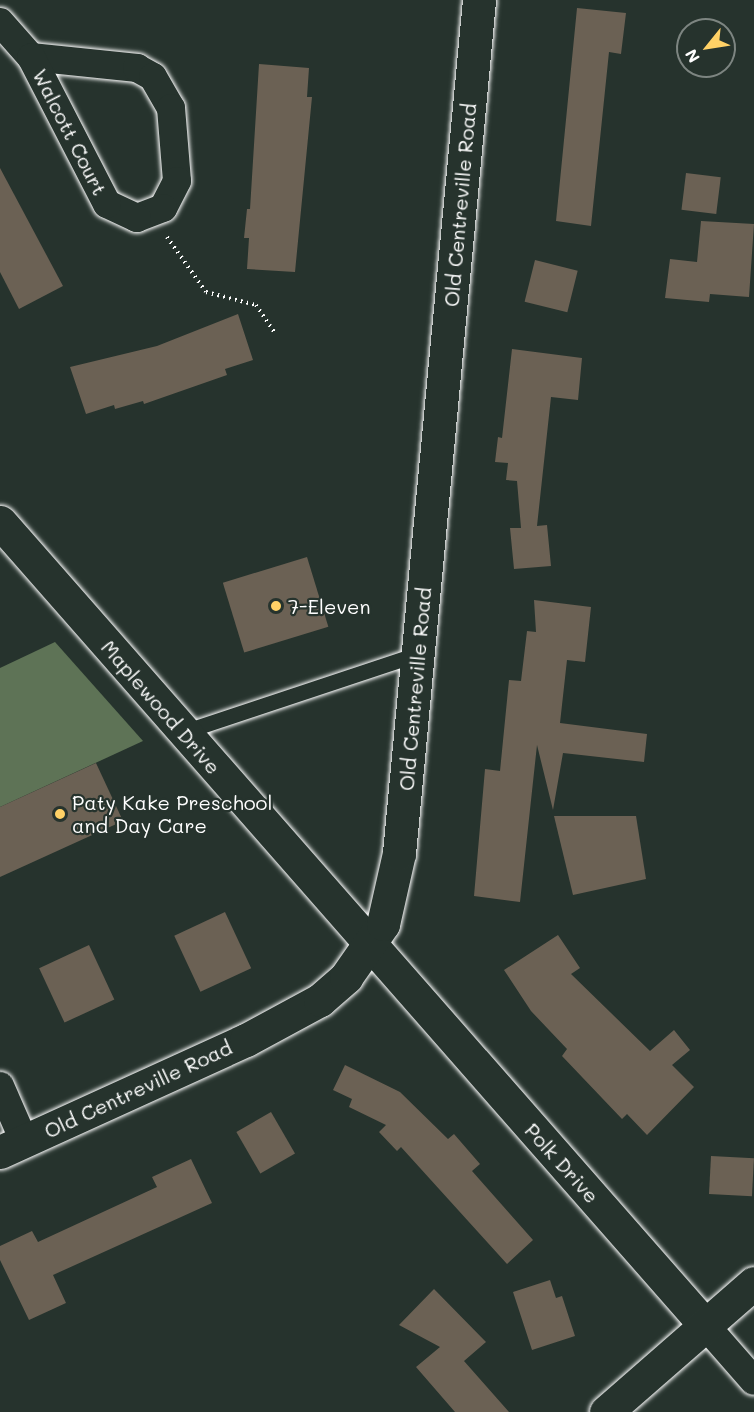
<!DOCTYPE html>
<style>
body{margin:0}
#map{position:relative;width:754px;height:1412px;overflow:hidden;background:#26332d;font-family:Mali,sans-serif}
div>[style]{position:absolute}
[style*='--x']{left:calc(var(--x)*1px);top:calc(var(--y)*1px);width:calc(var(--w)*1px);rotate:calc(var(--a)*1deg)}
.green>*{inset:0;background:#5e7356}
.building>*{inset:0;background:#6b6154;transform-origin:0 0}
.path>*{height:4px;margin-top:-2px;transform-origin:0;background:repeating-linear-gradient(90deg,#fff 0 1.5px,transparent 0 6px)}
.roads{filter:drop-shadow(0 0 2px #fff) drop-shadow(0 0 2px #fff)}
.lane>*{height:15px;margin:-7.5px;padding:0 7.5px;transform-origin:7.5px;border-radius:7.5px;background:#26332d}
.street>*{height:28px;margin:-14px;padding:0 14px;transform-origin:14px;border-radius:14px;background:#26332d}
.secondary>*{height:33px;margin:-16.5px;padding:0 16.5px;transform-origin:16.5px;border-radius:16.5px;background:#26332d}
.dots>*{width:16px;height:16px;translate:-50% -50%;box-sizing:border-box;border:3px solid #26332d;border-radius:50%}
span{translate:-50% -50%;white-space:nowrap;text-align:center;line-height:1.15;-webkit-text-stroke:4.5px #26332d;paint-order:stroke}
.street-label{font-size:20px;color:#fff}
.poi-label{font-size:20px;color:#fff}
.left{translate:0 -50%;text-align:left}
.north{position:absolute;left:676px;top:18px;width:60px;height:60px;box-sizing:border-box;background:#26332d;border:2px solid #7d8581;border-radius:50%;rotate:240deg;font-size:16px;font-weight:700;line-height:24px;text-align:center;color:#fff}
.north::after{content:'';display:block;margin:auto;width:21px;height:27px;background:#ffd166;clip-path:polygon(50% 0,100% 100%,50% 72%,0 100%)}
</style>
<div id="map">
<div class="green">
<div style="clip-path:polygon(55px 642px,143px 741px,0 807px,0 668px)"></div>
</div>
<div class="building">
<div style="clip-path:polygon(577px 8px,626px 13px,621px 54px,609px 52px,591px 226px,556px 221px)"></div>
<div style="clip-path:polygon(259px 64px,309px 68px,307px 97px,312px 97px,295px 272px,247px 269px,249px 238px,244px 238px,247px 209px,250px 209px)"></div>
<div style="clip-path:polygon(0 168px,63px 286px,19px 309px,0 272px)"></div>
<div style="left:686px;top:173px;width:35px;height:37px;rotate:7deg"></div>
<div style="clip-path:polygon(701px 221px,754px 224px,749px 297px,710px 294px,709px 302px,665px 298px,670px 259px,697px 262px)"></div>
<div style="left:535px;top:260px;width:44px;height:43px;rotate:14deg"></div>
<div style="clip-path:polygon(238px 314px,253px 360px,225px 369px,227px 375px,144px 404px,143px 401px,115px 409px,114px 405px,86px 414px,70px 367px,157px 346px)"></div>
<div style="clip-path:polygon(512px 349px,582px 358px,578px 400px,551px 397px,537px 526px,547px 525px,551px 566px,514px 569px,510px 528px,521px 528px,517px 481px,506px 480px,508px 463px,495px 462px,498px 437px,502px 438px)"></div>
<div style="left:307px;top:557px;width:73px;height:88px;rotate:73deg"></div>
<div style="clip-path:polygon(534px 600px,591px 607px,585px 662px,567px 660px,560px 723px,647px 734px,644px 762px,563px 753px,553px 810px,537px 745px,520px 902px,474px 896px,485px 769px,500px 771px,509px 680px,521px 681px,527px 631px,536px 632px)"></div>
<div style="clip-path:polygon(96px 763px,123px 821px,0 877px,0 807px)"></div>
<div style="clip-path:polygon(554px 816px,636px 816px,646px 879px,573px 895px)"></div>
<div style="left:225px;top:912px;width:62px;height:56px;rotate:65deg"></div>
<div style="clip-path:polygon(558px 935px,580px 968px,571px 974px,650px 1051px,674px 1030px,690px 1050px,672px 1065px,694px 1087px,647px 1135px,627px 1114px,622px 1119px,562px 1056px,567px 1049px,531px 1011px,504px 970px)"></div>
<div style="left:89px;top:945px;width:60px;height:55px;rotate:65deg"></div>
<div style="clip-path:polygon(345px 1065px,400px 1092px,448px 1139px,454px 1134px,480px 1164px,472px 1171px,533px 1240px,507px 1264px,401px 1147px,397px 1151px,379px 1132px,386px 1125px,349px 1107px,352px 1099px,333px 1090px)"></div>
<div style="left:271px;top:1112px;width:48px;height:40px;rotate:60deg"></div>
<div style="left:711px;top:1156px;width:43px;height:38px;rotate:3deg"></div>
<div style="clip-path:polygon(191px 1159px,212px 1203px,53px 1275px,66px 1303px,29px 1320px,0 1260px,0 1246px,32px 1231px,38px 1242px,157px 1187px,152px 1177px)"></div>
<div style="clip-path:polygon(550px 1280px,556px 1298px,562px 1296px,575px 1336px,532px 1350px,513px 1292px)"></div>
<div style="clip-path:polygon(434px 1289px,486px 1342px,464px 1361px,509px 1412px,455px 1412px,416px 1367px,440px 1347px,399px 1325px)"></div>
</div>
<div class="path">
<div style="--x:167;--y:237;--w:67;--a:54.7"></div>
<div style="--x:206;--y:292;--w:52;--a:14.6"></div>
<div style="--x:256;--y:305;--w:34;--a:56"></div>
</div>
<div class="roads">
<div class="lane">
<div style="--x:183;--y:732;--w:248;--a:-18.4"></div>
</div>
<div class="street">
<div style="--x:0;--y:22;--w:47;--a:48.5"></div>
<div style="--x:31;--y:57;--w:107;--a:5.9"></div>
<div style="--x:137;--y:68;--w:18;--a:29"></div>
<div style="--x:153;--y:77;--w:36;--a:60"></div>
<div style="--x:171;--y:108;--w:73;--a:85.3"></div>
<div style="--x:177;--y:181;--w:30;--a:117"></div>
<div style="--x:163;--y:208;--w:28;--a:159"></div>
<div style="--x:137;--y:218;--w:33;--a:-155"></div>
<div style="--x:107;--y:204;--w:165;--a:-117.3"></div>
<div style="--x:0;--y:1086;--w:60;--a:66.4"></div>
<div style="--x:705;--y:1325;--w:74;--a:48.8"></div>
</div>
<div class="secondary">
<div style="--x:0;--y:522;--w:1069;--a:48.72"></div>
<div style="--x:0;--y:1152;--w:270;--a:-24.5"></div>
<div style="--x:246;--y:1040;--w:84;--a:-28.4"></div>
<div style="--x:320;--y:1000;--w:35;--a:-41"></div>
<div style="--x:346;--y:977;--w:65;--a:-55.1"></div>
<div style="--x:383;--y:924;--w:73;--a:-77.3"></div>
<div style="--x:399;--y:853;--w:857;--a:-84.64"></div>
<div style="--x:606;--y:1412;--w:196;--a:-41.1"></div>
</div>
</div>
<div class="dots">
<div style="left:276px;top:606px;background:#ffd166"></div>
<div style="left:60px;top:814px;background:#ffd166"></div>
</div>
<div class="street-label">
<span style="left:70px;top:132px;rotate:63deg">Walcott Court</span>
<span style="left:460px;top:205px;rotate:-85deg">Old Centreville Road</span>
<span style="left:415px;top:689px;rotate:-85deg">Old Centreville Road</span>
<span style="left:161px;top:707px;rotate:49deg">Maplewood Drive</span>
<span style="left:138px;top:1089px;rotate:-25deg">Old Centreville Road</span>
<span style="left:562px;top:1163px;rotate:48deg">Polk Drive</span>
</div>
<div class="poi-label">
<span class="left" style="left:288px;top:606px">7-Eleven</span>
<span class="left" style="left:72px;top:814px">Paty Kake Preschool<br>and Day Care</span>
</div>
<div class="north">N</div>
</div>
